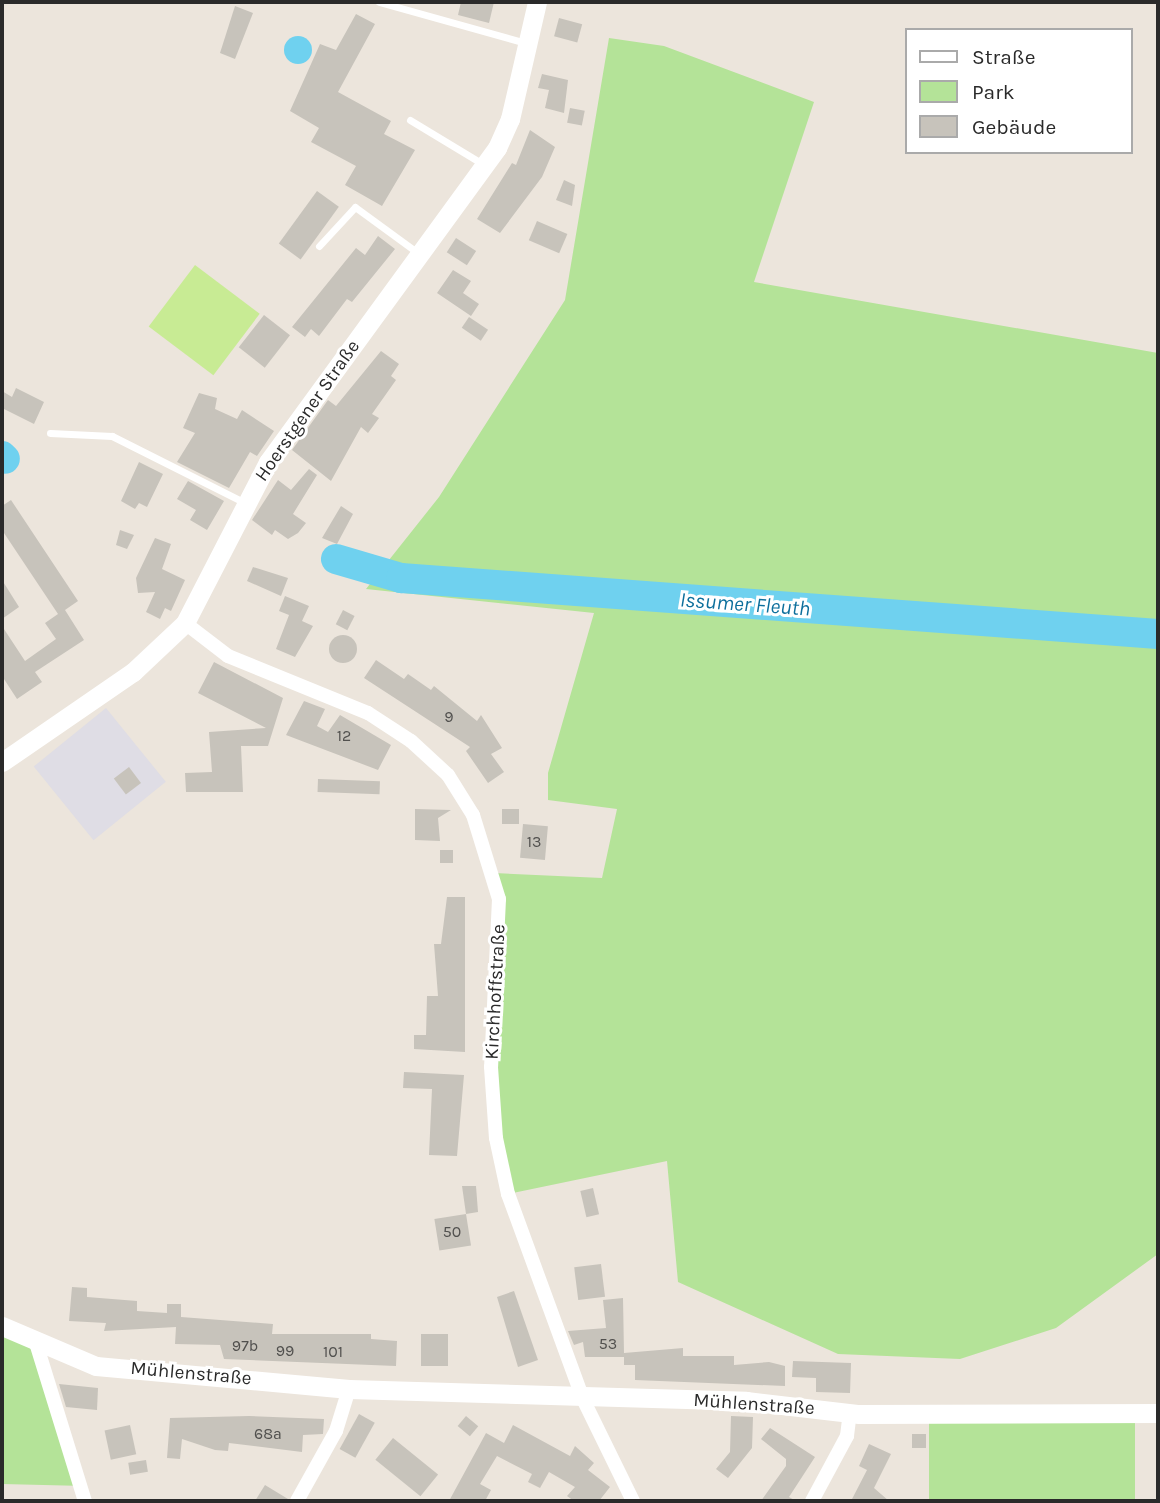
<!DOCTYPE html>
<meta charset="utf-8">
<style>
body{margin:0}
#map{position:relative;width:1160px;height:1503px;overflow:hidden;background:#ece5dc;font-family:Karla,sans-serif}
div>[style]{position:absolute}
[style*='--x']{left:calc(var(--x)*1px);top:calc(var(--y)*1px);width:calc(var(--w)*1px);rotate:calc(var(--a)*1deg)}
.industrial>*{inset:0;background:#dfdde5;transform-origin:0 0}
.green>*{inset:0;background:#b4e398;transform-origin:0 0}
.pitch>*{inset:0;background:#c8eb94;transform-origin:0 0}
.water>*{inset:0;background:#6fd1ef}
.round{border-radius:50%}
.river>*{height:30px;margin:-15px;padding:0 15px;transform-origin:15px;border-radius:15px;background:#6fd1ef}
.building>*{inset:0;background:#c7c3bb;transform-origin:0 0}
.lane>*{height:7px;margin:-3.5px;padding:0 3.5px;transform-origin:3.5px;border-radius:3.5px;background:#fff}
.street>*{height:14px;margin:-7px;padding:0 7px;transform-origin:7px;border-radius:7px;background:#fff}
.secondary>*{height:19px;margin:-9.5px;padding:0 9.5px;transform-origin:9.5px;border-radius:9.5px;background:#fff}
span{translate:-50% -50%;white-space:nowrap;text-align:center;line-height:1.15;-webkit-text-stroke:6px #fff;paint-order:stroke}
.number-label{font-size:16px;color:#51504e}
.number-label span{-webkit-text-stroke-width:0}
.street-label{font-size:19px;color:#2a2a2a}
.water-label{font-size:21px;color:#0d6f9c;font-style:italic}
.frame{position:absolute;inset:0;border:4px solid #2a2a2a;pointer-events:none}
.legend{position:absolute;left:905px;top:28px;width:228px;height:126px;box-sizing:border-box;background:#fff;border:2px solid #aaa;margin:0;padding:9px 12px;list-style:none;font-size:21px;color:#2a2a2a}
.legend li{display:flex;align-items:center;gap:14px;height:35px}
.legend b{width:35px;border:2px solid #aaa}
</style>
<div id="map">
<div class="industrial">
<div style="left:106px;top:708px;width:95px;height:93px;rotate:51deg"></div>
</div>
<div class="green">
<div style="clip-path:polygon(609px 38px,664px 46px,814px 102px,754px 282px,1158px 353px,1158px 1254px,1056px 1328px,960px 1359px,838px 1354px,678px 1282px,667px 1161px,508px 1194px,496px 1138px,494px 873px,602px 878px,617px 809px,548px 800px,548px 773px,594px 613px,366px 589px,439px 497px,565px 300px)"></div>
<div style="clip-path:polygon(2px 1326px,36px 1343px,85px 1486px,2px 1484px)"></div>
<div style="left:929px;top:1413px;width:206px;height:88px"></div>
</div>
<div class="pitch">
<div style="left:195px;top:265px;width:81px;height:77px;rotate:37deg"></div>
</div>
<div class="water">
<div class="round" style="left:284px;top:36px;width:28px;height:28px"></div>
</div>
<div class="river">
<div style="--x:2;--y:456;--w:4;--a:45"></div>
<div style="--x:336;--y:559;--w:68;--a:16.3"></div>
<div style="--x:401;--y:578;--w:759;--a:4.23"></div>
</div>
<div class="building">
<div style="clip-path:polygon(461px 2px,494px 2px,489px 23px,458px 15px)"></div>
<div style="clip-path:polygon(235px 6px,253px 13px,235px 59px,220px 53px)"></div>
<div style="clip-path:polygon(356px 14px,375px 24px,338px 92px,391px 121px,384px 134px,415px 150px,382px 206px,345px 185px,356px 166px,311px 142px,319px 128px,290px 111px,320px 44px,336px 50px)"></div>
<div style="left:559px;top:18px;width:24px;height:19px;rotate:15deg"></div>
<div style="clip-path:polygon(542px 74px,568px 80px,564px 113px,545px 108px,549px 90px,538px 88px)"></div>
<div style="left:570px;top:108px;width:15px;height:15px;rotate:11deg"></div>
<div style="clip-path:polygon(530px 130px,555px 147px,542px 177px,500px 233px,477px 219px,512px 163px,516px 165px)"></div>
<div style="clip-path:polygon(564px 180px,575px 185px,572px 206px,556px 200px)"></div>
<div style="left:317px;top:191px;width:27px;height:65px;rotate:36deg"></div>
<div style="left:537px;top:221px;width:33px;height:21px;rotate:23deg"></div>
<div style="clip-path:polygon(378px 236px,395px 249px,352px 302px,347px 299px,319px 336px,311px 329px,305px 337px,292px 327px,356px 248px,365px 255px)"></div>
<div style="left:456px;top:238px;width:24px;height:17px;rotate:33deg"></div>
<div style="clip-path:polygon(453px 270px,471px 281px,463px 293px,479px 304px,471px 316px,437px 293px)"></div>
<div style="left:264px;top:315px;width:33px;height:41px;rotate:38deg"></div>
<div style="left:469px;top:317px;width:23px;height:13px;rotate:34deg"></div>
<div style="clip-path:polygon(381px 351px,399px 364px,391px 376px,396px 380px,372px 414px,379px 418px,368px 433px,361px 427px,331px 481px,292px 450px,328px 400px,336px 406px)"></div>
<div style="clip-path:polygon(16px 388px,44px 402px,34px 424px,2px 408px,2px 391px,12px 397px)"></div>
<div style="clip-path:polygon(199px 393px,217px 398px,215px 409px,237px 419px,242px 410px,274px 431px,257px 456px,250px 452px,229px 488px,177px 462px,195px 433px,183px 428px)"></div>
<div style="clip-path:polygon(139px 462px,163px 474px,147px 507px,139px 503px,135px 509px,121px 501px)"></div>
<div style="clip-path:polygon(309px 469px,317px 475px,293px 514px,306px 523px,298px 533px,288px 539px,275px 530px,272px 535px,252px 520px,278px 480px,291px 490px)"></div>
<div style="clip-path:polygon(188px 481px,224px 501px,207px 530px,190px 520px,196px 510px,177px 499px)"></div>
<div style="clip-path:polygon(11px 500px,78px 601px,65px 610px,84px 640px,35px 672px,42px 682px,17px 699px,2px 676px,2px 626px,25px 661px,56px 639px,45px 623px,58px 614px,2px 530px,2px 506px)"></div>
<div style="clip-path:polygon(341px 506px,353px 514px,337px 544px,322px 538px)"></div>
<div style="clip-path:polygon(120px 530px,134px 535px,127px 549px,116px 545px)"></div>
<div style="clip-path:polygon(155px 538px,171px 544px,162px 569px,185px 580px,171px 611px,165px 608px,160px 619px,146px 612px,155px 592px,138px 593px,136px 578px)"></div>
<div style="clip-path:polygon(253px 567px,288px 578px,281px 596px,247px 581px)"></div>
<div style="clip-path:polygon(2px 580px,19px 607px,2px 619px)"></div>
<div style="clip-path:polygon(285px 596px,309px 606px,302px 621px,313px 626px,295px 657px,276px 649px,289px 615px,279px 611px)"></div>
<div style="left:343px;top:610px;width:13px;height:16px;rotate:27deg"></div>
<div class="round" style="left:329px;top:635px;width:28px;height:28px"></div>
<div style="clip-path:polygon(376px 660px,404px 679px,408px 674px,431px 690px,434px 686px,477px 721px,481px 715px,502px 748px,491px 754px,504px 772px,488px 783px,466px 751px,470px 747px,364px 678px)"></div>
<div style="clip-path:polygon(214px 662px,283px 698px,268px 746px,241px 746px,243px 792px,186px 792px,185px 773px,212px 772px,209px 732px,266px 728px,198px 693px)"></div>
<div style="clip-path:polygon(304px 701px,325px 709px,317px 726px,328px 732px,340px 715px,391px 745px,378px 770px,286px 735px)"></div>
<div style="left:129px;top:767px;width:20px;height:19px;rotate:53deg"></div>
<div style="left:318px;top:779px;width:62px;height:13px;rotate:2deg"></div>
<div style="clip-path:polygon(415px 809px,451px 810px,438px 818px,440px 841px,415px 840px)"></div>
<div style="left:502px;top:809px;width:17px;height:15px"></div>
<div style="left:523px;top:824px;width:25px;height:34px;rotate:5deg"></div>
<div style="left:453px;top:850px;width:13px;height:13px;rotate:90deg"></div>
<div style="clip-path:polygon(447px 897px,465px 897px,465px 1052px,414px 1049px,414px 1035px,426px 1035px,427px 996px,438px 996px,434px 944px,441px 944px)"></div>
<div style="clip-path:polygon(404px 1072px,464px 1075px,457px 1156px,429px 1155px,432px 1089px,403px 1088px)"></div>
<div style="clip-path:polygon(462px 1186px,476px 1186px,478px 1212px,466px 1214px)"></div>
<div style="left:593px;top:1188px;width:27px;height:13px;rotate:77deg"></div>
<div style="left:466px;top:1214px;width:32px;height:32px;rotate:81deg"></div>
<div style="left:601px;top:1264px;width:33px;height:27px;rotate:83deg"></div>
<div style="clip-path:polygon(72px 1287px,87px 1288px,87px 1297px,137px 1301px,137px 1311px,167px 1313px,167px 1304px,181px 1304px,181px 1317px,273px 1324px,272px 1334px,371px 1334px,371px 1339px,397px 1341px,396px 1366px,224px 1359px,220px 1345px,175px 1344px,176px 1327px,104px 1331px,106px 1323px,69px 1321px)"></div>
<div style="clip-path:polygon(514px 1291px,538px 1360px,518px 1367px,497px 1297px)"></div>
<div style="clip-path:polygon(623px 1298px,624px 1353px,683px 1348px,683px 1356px,734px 1356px,734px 1365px,769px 1362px,785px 1366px,785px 1386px,635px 1380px,635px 1365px,624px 1365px,624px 1357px,585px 1357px,583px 1342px,574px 1345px,568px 1331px,606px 1328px,603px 1300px)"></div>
<div style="left:421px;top:1334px;width:27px;height:32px"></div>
<div style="clip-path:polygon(793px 1361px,851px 1363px,850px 1393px,816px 1392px,816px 1378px,792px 1377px)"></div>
<div style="clip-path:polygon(59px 1384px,98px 1388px,97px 1410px,66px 1407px)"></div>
<div style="left:359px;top:1414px;width:18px;height:40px;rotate:29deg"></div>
<div style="clip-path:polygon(249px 1416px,324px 1419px,323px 1434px,303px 1435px,302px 1452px,229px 1443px,228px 1451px,215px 1450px,182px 1439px,180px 1459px,167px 1458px,170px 1418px)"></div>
<div style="left:466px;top:1416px;width:16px;height:13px;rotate:40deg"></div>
<div style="clip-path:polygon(731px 1416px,753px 1417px,752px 1448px,728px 1478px,716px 1469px,730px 1452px)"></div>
<div style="left:130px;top:1425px;width:30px;height:26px;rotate:78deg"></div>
<div style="clip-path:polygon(513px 1425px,570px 1456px,575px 1446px,594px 1463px,588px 1470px,610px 1487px,599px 1501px,574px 1501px,567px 1496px,575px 1487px,549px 1472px,540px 1488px,528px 1482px,532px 1474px,497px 1456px,480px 1484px,491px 1490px,485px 1501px,449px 1501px,486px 1433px,504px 1443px)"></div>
<div style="clip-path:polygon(770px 1428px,815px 1457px,789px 1497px,796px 1501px,761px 1501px,786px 1466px,786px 1459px,761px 1439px)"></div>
<div style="left:912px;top:1434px;width:14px;height:14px"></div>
<div style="left:393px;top:1438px;width:58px;height:28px;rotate:39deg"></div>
<div style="clip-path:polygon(869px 1444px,891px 1454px,874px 1488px,889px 1501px,851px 1501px,867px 1470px,859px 1466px)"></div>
<div style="left:146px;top:1460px;width:12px;height:18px;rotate:81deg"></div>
<div style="clip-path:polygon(265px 1485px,288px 1499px,287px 1501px,255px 1501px)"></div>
</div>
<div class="lane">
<div style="--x:379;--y:2;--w:153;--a:15.6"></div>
<div style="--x:410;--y:120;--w:85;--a:31.1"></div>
<div style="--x:319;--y:246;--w:53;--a:-47.3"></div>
<div style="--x:355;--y:207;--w:78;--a:36.1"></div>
<div style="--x:50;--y:433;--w:62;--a:2.8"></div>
<div style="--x:112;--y:436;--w:149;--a:26.7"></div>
</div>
<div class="street">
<div style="--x:185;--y:623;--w:54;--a:37.5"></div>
<div style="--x:228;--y:656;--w:151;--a:22.2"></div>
<div style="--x:368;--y:713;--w:51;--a:33.1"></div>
<div style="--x:411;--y:741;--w:50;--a:42.6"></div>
<div style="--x:448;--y:775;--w:47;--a:58"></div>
<div style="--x:473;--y:815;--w:88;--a:72.8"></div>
<div style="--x:499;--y:899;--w:168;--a:92.7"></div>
<div style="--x:491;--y:1067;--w:71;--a:86"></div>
<div style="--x:496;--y:1138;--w:57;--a:77.9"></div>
<div style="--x:508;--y:1194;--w:218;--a:69.9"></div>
<div style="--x:583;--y:1399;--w:114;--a:63.9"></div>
<div style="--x:36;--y:1343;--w:165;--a:72.8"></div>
<div style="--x:297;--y:1501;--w:80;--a:-60.9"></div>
<div style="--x:336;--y:1431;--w:44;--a:-72.8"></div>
<div style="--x:812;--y:1501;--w:74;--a:-61.7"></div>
<div style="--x:847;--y:1436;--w:23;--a:-83"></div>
</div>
<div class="secondary">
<div style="--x:2;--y:762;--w:159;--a:-34.5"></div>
<div style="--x:133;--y:672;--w:71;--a:-43.3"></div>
<div style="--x:185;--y:623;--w:181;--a:-62.7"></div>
<div style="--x:268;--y:462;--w:389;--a:-53.9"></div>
<div style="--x:497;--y:148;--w:32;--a:-66"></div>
<div style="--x:510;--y:119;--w:120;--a:-77"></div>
<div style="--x:2;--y:1326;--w:102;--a:23.1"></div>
<div style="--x:96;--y:1366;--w:254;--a:5.2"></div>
<div style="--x:349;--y:1389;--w:397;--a:1.7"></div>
<div style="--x:746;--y:1401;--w:114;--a:6.6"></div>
<div style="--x:859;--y:1414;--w:299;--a:-0.2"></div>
</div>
<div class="number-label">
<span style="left:449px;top:717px">9</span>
<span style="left:344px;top:736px">12</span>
<span style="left:534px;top:842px">13</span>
<span style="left:452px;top:1232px">50</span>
<span style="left:608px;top:1344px">53</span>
<span style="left:245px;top:1346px">97b</span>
<span style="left:285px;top:1351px">99</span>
<span style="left:333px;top:1352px">101</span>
<span style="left:268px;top:1434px">68a</span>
</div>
<div class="street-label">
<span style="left:308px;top:411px;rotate:-55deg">Hoerstgener Straße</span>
<span style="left:496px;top:992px;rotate:-87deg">Kirchhoffstraße</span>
<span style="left:191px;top:1374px;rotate:5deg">Mühlenstraße</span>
<span style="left:754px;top:1405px;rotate:4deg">Mühlenstraße</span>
</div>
<div class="water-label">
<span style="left:745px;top:604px;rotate:4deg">Issumer Fleuth</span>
</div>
<div class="frame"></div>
<ul class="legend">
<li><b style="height:9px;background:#fff"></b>Straße</li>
<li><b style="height:19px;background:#b4e398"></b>Park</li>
<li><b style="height:19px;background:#c7c3bb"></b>Gebäude</li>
</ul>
</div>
